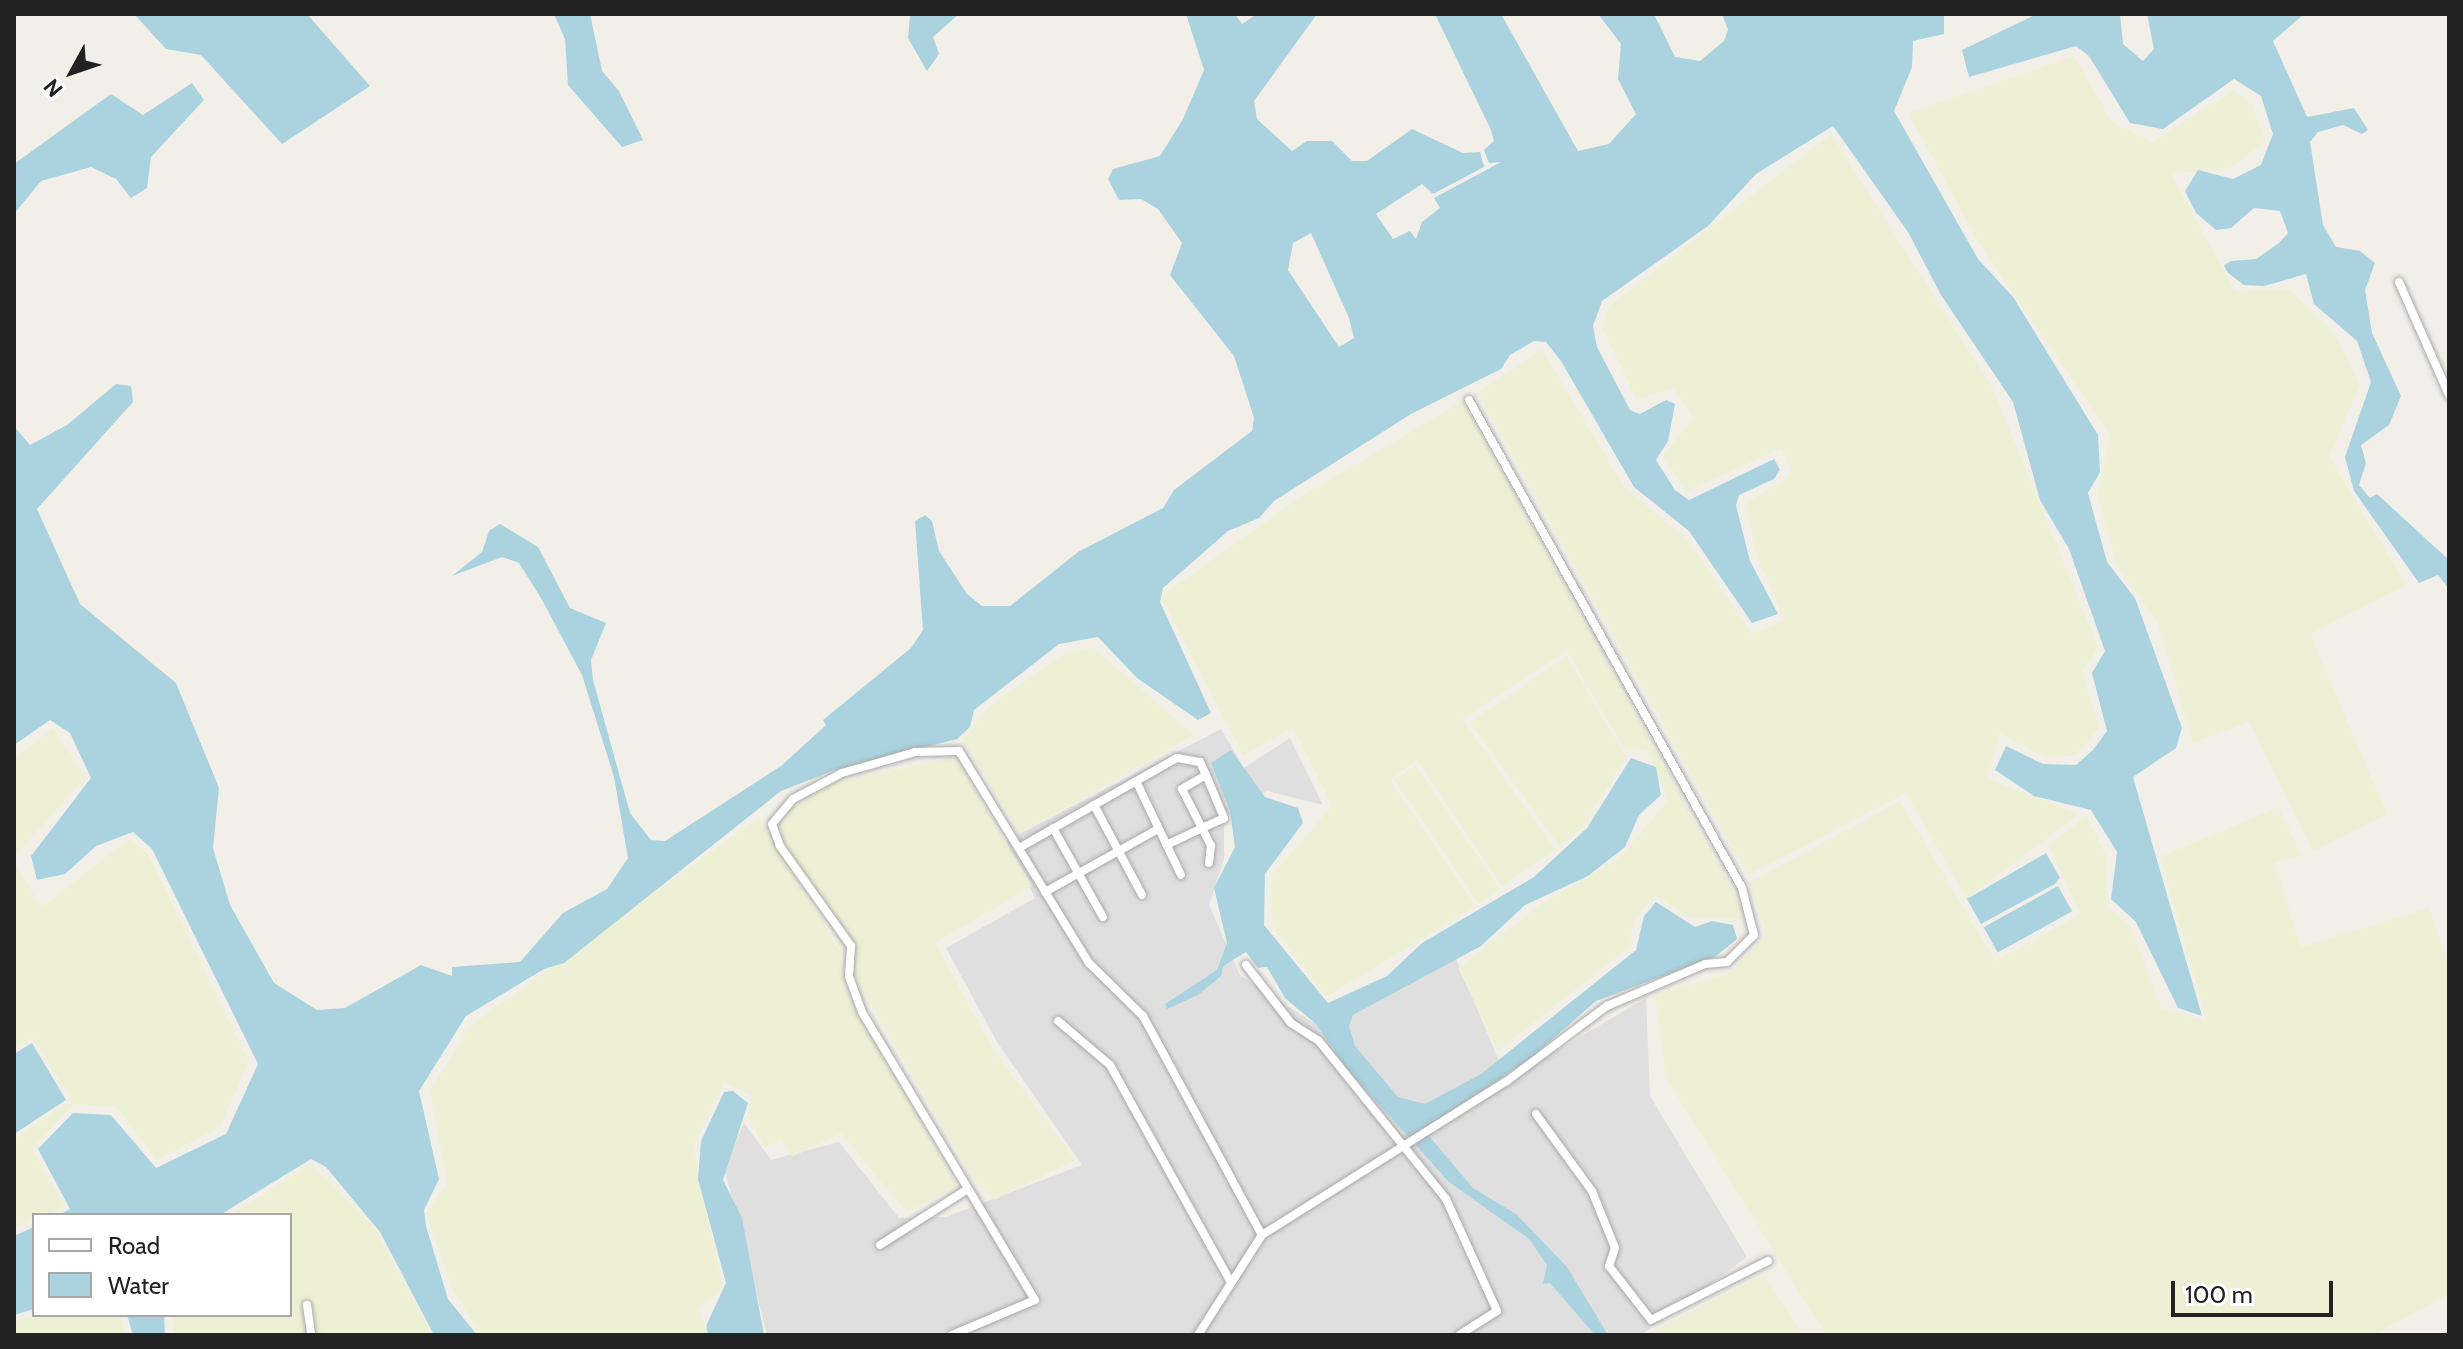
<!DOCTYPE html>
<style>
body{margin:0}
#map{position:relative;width:2463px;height:1349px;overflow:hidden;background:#f2efe9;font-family:Cabin,sans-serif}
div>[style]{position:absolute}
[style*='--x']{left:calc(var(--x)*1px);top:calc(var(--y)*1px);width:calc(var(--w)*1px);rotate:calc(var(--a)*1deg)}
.residential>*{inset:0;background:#e0dfdf}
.farmland>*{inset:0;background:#eef0d5;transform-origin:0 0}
.water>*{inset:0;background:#aad3df;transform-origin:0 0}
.roads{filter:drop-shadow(0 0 2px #a9a9a9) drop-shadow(0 0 2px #a9a9a9)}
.street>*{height:8px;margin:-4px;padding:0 4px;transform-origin:4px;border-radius:4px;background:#fff}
span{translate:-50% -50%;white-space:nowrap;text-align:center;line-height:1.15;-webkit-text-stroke:7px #fff;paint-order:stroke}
.frame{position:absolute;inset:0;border:16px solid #222;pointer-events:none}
.legend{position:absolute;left:32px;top:1213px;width:260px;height:104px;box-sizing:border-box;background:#fff;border:2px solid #a7a7a7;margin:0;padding:10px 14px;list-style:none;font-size:24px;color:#222}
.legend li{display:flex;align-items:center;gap:16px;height:40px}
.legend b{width:40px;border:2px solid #a7a7a7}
.north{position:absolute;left:32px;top:32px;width:80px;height:80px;-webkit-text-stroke:6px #fff;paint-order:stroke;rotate:230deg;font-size:22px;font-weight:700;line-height:32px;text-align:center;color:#222}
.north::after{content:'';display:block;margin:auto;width:28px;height:36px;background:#222;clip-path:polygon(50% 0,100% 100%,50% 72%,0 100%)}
.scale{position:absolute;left:2171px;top:1281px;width:162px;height:36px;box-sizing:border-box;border:4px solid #222;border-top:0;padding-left:10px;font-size:24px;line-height:28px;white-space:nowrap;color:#222;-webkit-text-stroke:6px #fff;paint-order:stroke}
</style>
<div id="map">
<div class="residential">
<div style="clip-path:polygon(1221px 729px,1244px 768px,1290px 738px,1323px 805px,1267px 791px,1224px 818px,1224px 859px,1209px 905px,1240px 975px,1312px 1022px,1353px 1015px,1456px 958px,1507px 1080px,1646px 998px,1650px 1096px,1747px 1257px,1641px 1335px,767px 1335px,724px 1168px,744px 1123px,771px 1160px,839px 1142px,899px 1218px,946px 1217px,1082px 1165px,997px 1042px,946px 948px,1035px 898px,1006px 841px)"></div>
</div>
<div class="farmland">
<div style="clip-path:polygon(2074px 56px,2112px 122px,2153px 142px,2234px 90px,2252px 105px,2265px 141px,2233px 167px,2171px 174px,2235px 291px,2289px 289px,2334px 332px,2360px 385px,2329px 456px,2406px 585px,2310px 634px,2387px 814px,2313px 851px,2249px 722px,2193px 743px,2158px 624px,2116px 563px,2098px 496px,2110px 435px,1979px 243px,1908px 113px)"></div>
<div style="clip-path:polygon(1831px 134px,1993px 389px,2098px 647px,2082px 671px,2099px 728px,2076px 755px,2045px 758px,2000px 733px,1986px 778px,2079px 814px,1967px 899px,1906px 793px,1748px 875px,1478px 393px,1542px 349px,1624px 487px,1687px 539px,1752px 634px,1785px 621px,1757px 556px,1745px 504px,1792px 475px,1782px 448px,1687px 491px,1663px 456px,1693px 418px,1674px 388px,1637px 400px,1602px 328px,1609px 306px)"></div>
<div style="clip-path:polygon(1463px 401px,1733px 891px,1743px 919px,1691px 918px,1655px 895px,1634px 921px,1629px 947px,1498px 1051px,1458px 968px,1544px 902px,1619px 859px,1668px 800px,1647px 750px,1624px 749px,1567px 651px,1462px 719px,1555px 849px,1502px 887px,1417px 760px,1390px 780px,1476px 906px,1326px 997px,1271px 924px,1272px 875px,1332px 806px,1293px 728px,1243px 755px,1161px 596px,1302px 496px)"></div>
<div style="clip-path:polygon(1094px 648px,1194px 735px,1020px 833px,963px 740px,988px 707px,1065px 653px)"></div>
<div style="clip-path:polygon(1567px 656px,1626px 757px,1583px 827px,1559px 846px,1470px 722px)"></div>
<div style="clip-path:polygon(53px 728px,86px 777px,14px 857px,14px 758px)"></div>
<div style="clip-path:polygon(956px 757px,1032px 886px,935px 943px,994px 1051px,1075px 1160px,994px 1200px,971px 1175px,859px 984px,774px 819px,833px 783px)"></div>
<div style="left:1416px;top:765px;width:150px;height:26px;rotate:56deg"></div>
<div style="clip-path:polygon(1900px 801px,1995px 961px,2081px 914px,2048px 845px,2087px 816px,2107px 857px,2106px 905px,2131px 927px,2161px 1008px,2207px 1021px,2160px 857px,2279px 807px,2301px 856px,2274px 862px,2301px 947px,2429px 908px,2449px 968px,2449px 1294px,2373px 1335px,1826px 1335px,1666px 1078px,1655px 994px,1727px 974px,1766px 934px,1749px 883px)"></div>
<div style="clip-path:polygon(758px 818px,840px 951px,846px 991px,958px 1186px,906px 1212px,841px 1133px,792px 1157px,781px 1139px,765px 1148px,748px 1117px,751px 1095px,724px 1083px,693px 1148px,723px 1288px,699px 1309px,707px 1335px,482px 1335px,453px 1291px,426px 1213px,447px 1183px,430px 1091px,470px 1026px)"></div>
<div style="clip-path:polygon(129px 839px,147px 853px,249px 1061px,220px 1127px,157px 1160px,116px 1107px,74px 1104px,32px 1148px,64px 1206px,14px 1227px,14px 1139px,72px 1100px,33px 1038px,14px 1049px,14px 863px,42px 907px)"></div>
<div style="clip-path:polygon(311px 1164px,374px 1227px,432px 1335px,174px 1335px,174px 1315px,290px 1315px,290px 1215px,230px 1215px)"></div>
<div style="clip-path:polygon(1764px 1274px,1803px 1335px,1646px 1335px)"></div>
<div style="clip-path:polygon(42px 1315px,120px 1315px,125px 1335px,14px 1335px,14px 1321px)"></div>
</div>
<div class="water">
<div style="clip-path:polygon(134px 14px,307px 14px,370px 86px,282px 144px,201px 55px,166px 49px)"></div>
<div style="clip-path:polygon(554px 14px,590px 14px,602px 71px,619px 91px,643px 140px,622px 147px,568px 85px,565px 39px)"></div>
<div style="clip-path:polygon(910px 14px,959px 14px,933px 37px,939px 54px,927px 71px,908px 38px)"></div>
<div style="clip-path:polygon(evenodd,1186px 14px,1235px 14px,1242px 24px,1257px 14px,1317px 14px,1254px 101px,1257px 119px,1292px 151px,1307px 141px,1332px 141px,1352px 161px,1367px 161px,1412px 129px,1463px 153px,1480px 152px,1484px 167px,1433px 194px,1422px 184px,1376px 214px,1393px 239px,1410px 231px,1416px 239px,1422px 222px,1440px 208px,1434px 198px,1501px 162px,1489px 163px,1484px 150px,1494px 141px,1491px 130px,1435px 14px,1501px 14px,1578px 151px,1609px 144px,1636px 114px,1618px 79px,1621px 44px,1598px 14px,1654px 14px,1675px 57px,1700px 61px,1724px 41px,1728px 30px,1722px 14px,1944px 14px,1944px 34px,1913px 41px,1912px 67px,1894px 111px,1978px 259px,2013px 297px,2098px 435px,2100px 472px,2088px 493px,2107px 562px,2135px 598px,2182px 728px,2176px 748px,2133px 777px,2202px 1016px,2178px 1008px,2136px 922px,2111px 899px,2117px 852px,2091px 810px,2034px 796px,1995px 770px,2006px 746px,2043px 764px,2076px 765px,2093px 750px,2107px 731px,2092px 673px,2105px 651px,2069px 549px,2040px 500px,2013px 402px,1941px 295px,1908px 232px,1833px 126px,1756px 174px,1708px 226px,1602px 301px,1593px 326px,1597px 347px,1630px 410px,1640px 414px,1666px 400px,1675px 404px,1668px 441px,1656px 460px,1675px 490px,1689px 500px,1774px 459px,1780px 470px,1774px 479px,1739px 495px,1736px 505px,1750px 561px,1778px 614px,1752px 623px,1689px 531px,1634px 487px,1561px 361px,1546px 342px,1534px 341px,1510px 355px,1501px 369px,1411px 414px,1274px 501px,1259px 518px,1228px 531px,1163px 588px,1160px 602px,1211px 713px,1198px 720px,1137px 678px,1098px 637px,1059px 644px,974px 710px,970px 727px,957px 739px,835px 770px,781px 791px,564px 963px,544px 969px,466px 1016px,419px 1091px,439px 1179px,424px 1210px,426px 1226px,448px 1299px,477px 1335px,434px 1335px,380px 1232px,326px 1167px,311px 1159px,220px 1215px,59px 1215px,70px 1209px,38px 1149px,73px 1113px,111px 1115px,156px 1168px,226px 1134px,258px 1064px,152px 849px,133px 832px,96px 846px,65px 874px,37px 880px,31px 856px,91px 778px,70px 733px,50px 720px,14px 745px,14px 426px,30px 445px,67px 425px,116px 384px,131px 386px,133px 402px,37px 509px,80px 604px,176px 683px,219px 788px,213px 848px,230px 905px,274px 983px,317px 1010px,345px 1008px,421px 965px,452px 976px,452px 967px,520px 962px,563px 913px,607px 889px,628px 858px,614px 777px,582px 675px,541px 598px,519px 563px,502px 557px,452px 576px,482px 552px,489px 531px,500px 524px,538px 547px,570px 608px,606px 623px,591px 660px,593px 680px,630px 813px,651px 840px,665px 841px,781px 766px,826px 725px,823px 720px,911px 648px,923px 630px,915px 521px,925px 515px,932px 521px,939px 551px,967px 594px,982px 606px,1010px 606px,1078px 552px,1163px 508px,1174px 490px,1252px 431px,1254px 418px,1234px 356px,1170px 275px,1182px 243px,1158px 209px,1141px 199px,1119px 200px,1108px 179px,1113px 169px,1160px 156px,1183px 119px,1204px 70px,1186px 14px,1311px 233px,1349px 318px,1354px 338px,1339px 347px,1288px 270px,1293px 243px,1311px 233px)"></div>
<div style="clip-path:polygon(2037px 14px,2120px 14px,2123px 44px,2143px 61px,2154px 49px,2147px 14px,2304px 14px,2273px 41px,2307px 117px,2354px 108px,2368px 130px,2362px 134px,2343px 125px,2318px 132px,2310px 142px,2323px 225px,2336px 247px,2360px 251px,2375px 263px,2365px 290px,2372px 333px,2401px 396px,2389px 425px,2361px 445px,2366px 463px,2359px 485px,2370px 498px,2377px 494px,2449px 560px,2449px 589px,2438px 575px,2419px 583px,2354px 491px,2345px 457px,2371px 382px,2357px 341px,2314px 304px,2306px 274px,2264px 286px,2244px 285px,2227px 272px,2224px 265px,2231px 261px,2256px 259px,2279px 243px,2288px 233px,2280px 211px,2254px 208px,2231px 228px,2216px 230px,2196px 213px,2185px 191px,2198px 170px,2233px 179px,2261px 165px,2273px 134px,2261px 96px,2234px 79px,2163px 129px,2130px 123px,2089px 56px,2076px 46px,1969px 77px,1962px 50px)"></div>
<div style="clip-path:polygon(192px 83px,204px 100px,151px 157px,147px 188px,131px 198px,116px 179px,91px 167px,41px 181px,14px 214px,14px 164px,111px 94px,143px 115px)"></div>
<div style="clip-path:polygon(1231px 750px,1265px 797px,1298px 808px,1303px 823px,1265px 874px,1264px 925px,1328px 1003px,1387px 976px,1422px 943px,1534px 877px,1587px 828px,1631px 758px,1656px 767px,1661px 795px,1639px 815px,1625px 847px,1588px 876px,1525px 905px,1481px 946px,1353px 1015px,1349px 1026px,1355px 1046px,1398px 1097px,1425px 1104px,1481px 1074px,1636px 950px,1644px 916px,1656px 902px,1695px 927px,1712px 921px,1733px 925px,1737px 939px,1716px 956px,1596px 1001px,1532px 1057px,1424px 1130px,1473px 1188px,1516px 1214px,1567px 1267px,1608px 1335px,1595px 1335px,1550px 1283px,1543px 1284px,1547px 1265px,1529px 1239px,1449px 1182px,1347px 1069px,1316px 1024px,1285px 998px,1267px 967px,1258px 968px,1246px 952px,1223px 966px,1221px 976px,1198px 995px,1167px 1009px,1165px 1004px,1217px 970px,1227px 943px,1214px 888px,1235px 847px,1230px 811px,1211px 763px)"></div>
<div style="clip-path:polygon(2046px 853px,2060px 878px,2055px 884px,1981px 924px,1967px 899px)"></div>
<div style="left:2058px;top:886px;width:29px;height:85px;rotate:61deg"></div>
<div style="clip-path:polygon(32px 1043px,66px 1100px,14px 1134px,14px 1054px)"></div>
<div style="clip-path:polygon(733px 1091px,748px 1103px,723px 1180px,742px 1218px,764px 1335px,708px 1335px,706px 1326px,726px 1283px,698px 1179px,701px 1141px,724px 1092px)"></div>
<div style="clip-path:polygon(34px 1227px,34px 1309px,14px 1315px,14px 1236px)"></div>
<div style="clip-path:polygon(127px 1315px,164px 1315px,165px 1335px,133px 1335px)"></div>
</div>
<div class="roads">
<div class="street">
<div style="--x:2399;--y:282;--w:124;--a:66.1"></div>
<div style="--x:1136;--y:781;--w:104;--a:64.4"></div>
<div style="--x:1094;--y:805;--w:102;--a:61.9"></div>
<div style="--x:1053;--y:828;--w:102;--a:60.7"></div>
<div style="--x:1166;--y:845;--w:40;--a:-25"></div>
<div style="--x:1202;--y:828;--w:24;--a:-24"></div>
<div style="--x:1224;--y:818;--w:47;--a:-112.7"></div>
<div style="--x:1206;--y:775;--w:28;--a:150"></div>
<div style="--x:1182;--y:789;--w:44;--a:62.9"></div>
<div style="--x:1202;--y:828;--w:20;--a:63"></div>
<div style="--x:1211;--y:846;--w:17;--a:97"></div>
<div style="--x:1019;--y:848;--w:182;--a:-29.7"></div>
<div style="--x:1177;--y:758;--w:23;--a:10"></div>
<div style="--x:1200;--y:762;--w:14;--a:65"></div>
<div style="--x:1045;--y:892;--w:129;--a:-29.1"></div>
<div style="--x:1246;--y:965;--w:73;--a:52.2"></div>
<div style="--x:1291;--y:1023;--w:33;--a:33"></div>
<div style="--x:1319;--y:1041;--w:203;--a:51.2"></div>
<div style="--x:1446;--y:1199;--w:123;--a:65.5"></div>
<div style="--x:1497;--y:1311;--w:45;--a:147.7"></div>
<div style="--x:1058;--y:1021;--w:68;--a:40.2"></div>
<div style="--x:1110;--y:1065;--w:248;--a:60.9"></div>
<div style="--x:1536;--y:1114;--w:95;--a:54"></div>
<div style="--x:1592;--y:1191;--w:61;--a:68"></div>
<div style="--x:1615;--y:1248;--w:19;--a:108"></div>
<div style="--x:1609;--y:1266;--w:68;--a:52.1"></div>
<div style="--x:1651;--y:1320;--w:131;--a:-26.8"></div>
<div style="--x:880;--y:1245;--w:104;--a:-32.5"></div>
<div style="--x:307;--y:1305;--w:30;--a:82"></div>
<div style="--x:952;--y:1335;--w:90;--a:-22.9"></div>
<div style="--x:1035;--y:1300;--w:336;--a:-121"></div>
<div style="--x:862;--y:1012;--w:38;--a:-110"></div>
<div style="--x:849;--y:976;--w:30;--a:-86"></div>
<div style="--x:851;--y:946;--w:123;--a:-125.4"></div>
<div style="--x:780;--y:846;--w:23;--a:-110"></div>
<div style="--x:772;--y:824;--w:33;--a:-50"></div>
<div style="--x:793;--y:799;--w:55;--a:-28"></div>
<div style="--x:842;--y:773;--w:76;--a:-16"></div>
<div style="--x:915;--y:752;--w:44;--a:-1.3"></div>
<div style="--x:959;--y:751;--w:249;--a:58.5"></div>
<div style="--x:1089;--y:963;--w:76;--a:44.5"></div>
<div style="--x:1143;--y:1016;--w:249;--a:61.5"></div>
<div style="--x:1198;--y:1335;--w:119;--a:-57.4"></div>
<div style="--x:1262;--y:1235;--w:289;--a:-32.2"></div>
<div style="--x:1507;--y:1081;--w:125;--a:-36.9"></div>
<div style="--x:1607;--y:1006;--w:107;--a:-23.2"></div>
<div style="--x:1705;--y:964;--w:22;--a:-5"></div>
<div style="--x:1727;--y:962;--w:38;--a:-45"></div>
<div style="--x:1754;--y:935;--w:49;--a:-104.3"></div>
<div style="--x:1742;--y:888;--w:559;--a:-119.22"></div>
</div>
</div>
<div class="frame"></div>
<ul class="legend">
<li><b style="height:10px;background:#fff"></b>Road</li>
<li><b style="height:22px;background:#aad3df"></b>Water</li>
</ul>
<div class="north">N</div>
<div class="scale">100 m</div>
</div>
